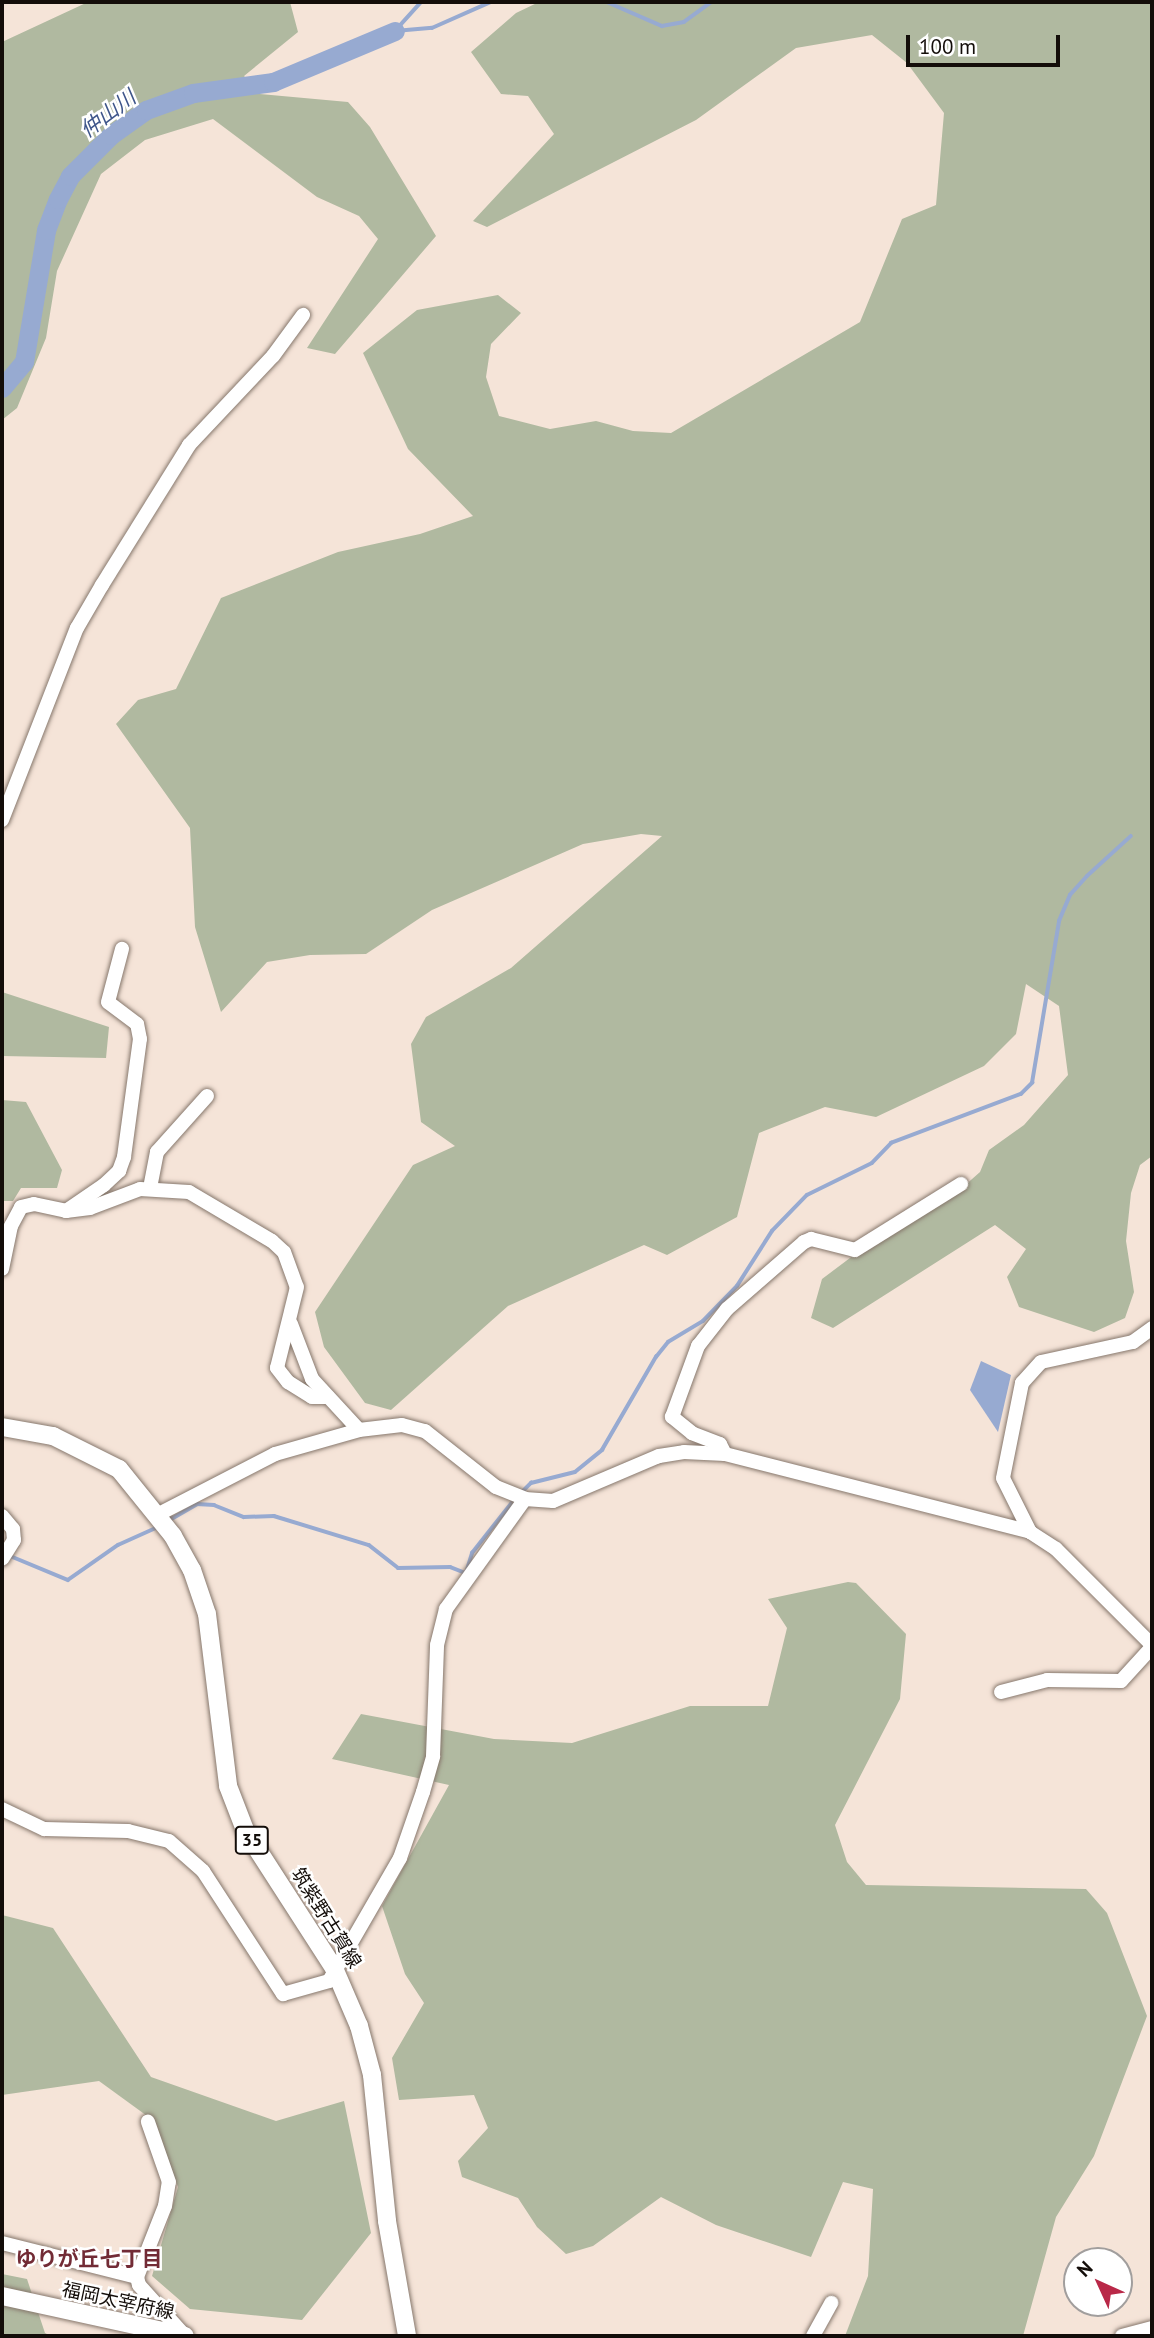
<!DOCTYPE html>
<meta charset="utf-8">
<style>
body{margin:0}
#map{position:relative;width:1154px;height:2338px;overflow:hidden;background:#f5e4d8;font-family:"PT Sans","Noto Sans JP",sans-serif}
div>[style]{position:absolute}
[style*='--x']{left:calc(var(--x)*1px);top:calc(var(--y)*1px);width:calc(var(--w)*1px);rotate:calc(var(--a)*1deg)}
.green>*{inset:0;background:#b0b9a0}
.water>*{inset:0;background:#97aad1}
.stream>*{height:3.5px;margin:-1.75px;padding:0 1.75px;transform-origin:1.75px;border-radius:1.75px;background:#97aad1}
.river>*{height:19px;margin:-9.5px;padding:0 9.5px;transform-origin:9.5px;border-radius:9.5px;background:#97aad1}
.roads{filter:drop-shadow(0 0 2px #86776c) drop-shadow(0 0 2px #86776c)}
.minor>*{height:14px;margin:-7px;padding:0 7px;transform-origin:7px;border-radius:7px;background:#fff}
.major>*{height:18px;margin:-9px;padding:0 9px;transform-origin:9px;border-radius:9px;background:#fff}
span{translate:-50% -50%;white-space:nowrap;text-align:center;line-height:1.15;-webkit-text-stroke:5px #fff;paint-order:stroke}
.shield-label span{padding:2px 5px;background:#fff;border:2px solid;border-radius:5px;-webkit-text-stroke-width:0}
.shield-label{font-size:18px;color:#130d09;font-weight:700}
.street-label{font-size:19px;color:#130d09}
.water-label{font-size:21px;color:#3e558a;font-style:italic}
.neighbourhood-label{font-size:21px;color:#722b35;font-weight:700}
.frame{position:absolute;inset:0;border:4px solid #130d09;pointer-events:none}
.north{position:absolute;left:1063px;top:2247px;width:70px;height:70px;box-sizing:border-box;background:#fff;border:2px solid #a19e9d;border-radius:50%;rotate:315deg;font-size:19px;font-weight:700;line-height:28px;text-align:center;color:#130d09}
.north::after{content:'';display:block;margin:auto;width:24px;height:32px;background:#b92848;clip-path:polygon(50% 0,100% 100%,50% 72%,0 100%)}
.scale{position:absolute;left:906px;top:35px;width:154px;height:32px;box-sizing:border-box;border:4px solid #130d09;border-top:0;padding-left:9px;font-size:21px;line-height:24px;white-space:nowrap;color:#130d09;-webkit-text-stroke:5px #fff;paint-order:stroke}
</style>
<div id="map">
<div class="green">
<div style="clip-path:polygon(88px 2px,290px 2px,298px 32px,244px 76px,260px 94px,348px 102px,370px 127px,436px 236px,335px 354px,307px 348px,378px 239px,359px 216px,317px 197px,213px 119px,145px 140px,101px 174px,57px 271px,46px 338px,17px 408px,2px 420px,2px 42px)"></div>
<div style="clip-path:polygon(539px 2px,1152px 2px,1152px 1156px,1140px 1165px,1131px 1193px,1126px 1241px,1134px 1292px,1125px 1318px,1094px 1332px,1019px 1307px,1007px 1277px,1026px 1249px,995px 1225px,833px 1328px,811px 1318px,822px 1279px,866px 1246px,954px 1195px,980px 1172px,989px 1150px,1024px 1125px,1068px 1075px,1059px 1006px,1026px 984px,1016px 1034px,984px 1066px,876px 1117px,825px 1107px,759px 1133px,737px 1217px,667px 1255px,644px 1245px,508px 1306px,391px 1410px,365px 1403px,324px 1347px,315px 1312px,413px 1165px,455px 1146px,421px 1122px,411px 1044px,426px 1017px,511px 968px,662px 836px,641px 834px,583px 844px,432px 910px,366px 954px,310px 955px,267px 962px,221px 1012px,195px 927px,190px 828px,116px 724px,138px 700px,176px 689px,221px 598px,338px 552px,420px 534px,473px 516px,408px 449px,363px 353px,417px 310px,498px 295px,521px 313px,491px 344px,486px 377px,499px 416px,550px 429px,596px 421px,633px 431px,671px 433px,860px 322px,902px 219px,936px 205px,944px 113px,907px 63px,872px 35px,796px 48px,696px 120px,487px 227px,473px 221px,554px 134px,528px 96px,501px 94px,471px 52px,516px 13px)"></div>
<div style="clip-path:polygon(2px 992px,109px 1027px,106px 1058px,2px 1056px)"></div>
<div style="clip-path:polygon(2px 1100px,26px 1102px,62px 1170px,57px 1188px,21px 1188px,13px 1201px,2px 1201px)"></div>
<div style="clip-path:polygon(848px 1582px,856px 1583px,906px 1634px,900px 1699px,835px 1825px,847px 1862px,866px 1885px,1086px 1889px,1107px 1913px,1147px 2016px,1094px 2156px,1056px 2217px,1023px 2336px,845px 2336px,868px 2276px,873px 2189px,843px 2182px,811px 2257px,716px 2225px,661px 2197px,593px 2246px,566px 2254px,537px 2227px,518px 2198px,462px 2177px,458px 2161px,488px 2128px,474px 2095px,399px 2100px,392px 2058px,424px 2003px,405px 1974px,382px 1906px,449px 1785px,332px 1759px,361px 1714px,494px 1739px,572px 1743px,690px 1706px,768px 1706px,787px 1628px,768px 1599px)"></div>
<div style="clip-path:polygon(2px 1915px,53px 1928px,151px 2077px,276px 2121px,344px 2101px,371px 2233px,302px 2320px,190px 2309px,152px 2276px,178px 2187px,154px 2121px,99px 2081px,2px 2095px)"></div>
<div style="clip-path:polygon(2px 2274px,27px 2279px,45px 2333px,51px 2336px,2px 2336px)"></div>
</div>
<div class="water">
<div style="clip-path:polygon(981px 1361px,1011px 1375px,998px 1432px,970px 1390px)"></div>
</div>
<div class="stream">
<div style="--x:607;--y:2;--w:60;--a:23.6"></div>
<div style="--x:662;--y:26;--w:22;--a:-10"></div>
<div style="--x:684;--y:22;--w:34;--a:-36"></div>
<div style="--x:395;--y:31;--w:37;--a:-5"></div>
<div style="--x:432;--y:28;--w:64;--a:-23.8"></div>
<div style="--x:395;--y:31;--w:39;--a:-48"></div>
<div style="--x:522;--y:1492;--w:13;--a:-45"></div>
<div style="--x:531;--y:1483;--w:45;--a:-14"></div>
<div style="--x:575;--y:1472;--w:35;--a:-39"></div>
<div style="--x:602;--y:1450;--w:108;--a:-59.9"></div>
<div style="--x:656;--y:1357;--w:19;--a:-51"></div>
<div style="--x:668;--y:1342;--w:41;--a:-31"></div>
<div style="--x:703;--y:1321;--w:49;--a:-45.8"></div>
<div style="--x:737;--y:1286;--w:65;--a:-57.5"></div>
<div style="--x:772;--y:1231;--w:50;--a:-45.8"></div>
<div style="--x:807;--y:1195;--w:72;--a:-26.2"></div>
<div style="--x:872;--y:1163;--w:28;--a:-46"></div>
<div style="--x:891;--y:1143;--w:139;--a:-20.7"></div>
<div style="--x:1021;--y:1094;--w:16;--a:-45"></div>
<div style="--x:1032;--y:1083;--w:164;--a:-80.5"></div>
<div style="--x:1059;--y:921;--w:28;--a:-67"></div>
<div style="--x:1070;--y:895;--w:25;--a:-48"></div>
<div style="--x:1087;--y:876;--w:59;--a:-42.3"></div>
<div style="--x:168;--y:1521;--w:34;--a:-30"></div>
<div style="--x:197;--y:1504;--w:17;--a:3"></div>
<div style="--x:214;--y:1505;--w:32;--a:22"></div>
<div style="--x:244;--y:1517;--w:30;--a:-2"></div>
<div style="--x:274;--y:1516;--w:99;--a:17"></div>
<div style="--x:369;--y:1545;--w:37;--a:38"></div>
<div style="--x:398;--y:1568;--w:52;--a:-1.1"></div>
<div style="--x:450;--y:1567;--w:17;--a:21"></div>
<div style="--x:466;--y:1573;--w:21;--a:-73"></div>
<div style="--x:472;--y:1553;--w:68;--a:-51.6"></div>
<div style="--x:8;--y:1555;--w:65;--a:22.6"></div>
<div style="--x:68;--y:1580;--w:61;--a:-35"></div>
<div style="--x:118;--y:1545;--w:44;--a:-24.2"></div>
</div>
<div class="river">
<div style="--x:2;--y:388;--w:34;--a:-50"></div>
<div style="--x:24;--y:362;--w:134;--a:-80.5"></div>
<div style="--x:46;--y:230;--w:33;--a:-69"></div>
<div style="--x:58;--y:199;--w:26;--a:-62"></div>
<div style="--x:70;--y:176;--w:58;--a:-45"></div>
<div style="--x:111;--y:135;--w:43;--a:-35.5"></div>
<div style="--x:146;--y:110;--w:50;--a:-19.9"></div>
<div style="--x:193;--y:93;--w:81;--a:-7.8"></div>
<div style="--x:273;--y:82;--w:132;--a:-22.7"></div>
</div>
<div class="roads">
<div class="minor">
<div style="--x:2;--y:820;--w:206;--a:-68.7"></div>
<div style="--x:77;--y:628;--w:50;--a:-59.8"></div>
<div style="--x:102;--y:585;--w:165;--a:-58.1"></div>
<div style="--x:189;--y:445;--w:122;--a:-46.7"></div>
<div style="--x:273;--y:356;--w:51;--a:-53.8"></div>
<div style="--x:150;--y:1188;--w:37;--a:-79"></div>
<div style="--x:157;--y:1152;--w:75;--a:-48.2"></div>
<div style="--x:66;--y:1211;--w:46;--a:-34.4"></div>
<div style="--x:104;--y:1185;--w:21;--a:-43"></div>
<div style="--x:119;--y:1171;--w:15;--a:-70"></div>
<div style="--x:124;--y:1157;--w:119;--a:-82.3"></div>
<div style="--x:140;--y:1039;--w:15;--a:-101"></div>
<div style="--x:137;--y:1024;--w:36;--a:-143"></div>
<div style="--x:108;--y:1002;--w:55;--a:-75.2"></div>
<div style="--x:2;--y:1269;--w:44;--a:-78.2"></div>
<div style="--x:11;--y:1226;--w:21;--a:-62"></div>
<div style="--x:21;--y:1207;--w:13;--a:-13"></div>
<div style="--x:34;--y:1204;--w:33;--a:12"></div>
<div style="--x:66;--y:1211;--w:24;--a:-7"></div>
<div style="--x:90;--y:1208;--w:53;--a:-20.8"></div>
<div style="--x:140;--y:1189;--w:49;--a:3.5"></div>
<div style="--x:189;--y:1192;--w:96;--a:30.6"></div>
<div style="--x:272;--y:1241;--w:16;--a:43"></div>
<div style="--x:284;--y:1252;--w:37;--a:70"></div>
<div style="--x:297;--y:1287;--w:83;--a:103.9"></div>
<div style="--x:277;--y:1368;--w:18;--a:52"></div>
<div style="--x:288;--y:1382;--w:28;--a:32"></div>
<div style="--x:312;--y:1397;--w:16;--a:0"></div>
<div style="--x:291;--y:1324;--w:59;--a:69.1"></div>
<div style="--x:312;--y:1379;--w:69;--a:47.3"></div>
<div style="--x:725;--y:1454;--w:11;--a:-117"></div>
<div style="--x:720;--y:1444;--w:30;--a:-159"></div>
<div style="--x:692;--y:1433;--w:26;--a:-141"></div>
<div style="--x:672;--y:1417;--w:76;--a:-69.9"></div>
<div style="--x:698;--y:1346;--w:47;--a:-51.9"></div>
<div style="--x:727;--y:1309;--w:102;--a:-41"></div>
<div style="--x:804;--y:1242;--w:8;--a:-23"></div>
<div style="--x:811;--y:1239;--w:45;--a:14"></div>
<div style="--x:855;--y:1250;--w:125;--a:-31.9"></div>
<div style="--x:157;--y:1515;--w:133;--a:-27.3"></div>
<div style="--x:275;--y:1454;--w:87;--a:-15.9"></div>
<div style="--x:359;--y:1430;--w:43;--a:-6.6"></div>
<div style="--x:402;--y:1425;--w:24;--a:15"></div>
<div style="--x:425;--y:1431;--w:90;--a:38.3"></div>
<div style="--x:496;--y:1487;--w:31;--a:22"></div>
<div style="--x:525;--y:1499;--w:28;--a:4"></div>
<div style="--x:553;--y:1501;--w:115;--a:-23"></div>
<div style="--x:659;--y:1456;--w:25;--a:-9"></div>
<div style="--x:684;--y:1452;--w:41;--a:2.8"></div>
<div style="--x:725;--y:1454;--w:315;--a:14.3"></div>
<div style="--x:1030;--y:1532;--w:31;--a:33"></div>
<div style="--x:1056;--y:1549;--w:136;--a:45"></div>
<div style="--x:2;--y:1516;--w:17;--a:50"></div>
<div style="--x:13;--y:1529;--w:11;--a:85"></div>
<div style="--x:14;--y:1540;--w:22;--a:122"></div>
<div style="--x:1030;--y:1532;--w:60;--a:-116.6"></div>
<div style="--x:1003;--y:1478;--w:97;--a:-78.7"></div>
<div style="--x:1022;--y:1383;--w:28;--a:-48"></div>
<div style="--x:1041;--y:1362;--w:94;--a:-12.3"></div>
<div style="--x:1133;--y:1342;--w:24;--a:-36"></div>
<div style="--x:1001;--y:1692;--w:48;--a:-14.6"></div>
<div style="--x:1047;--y:1680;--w:74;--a:0.8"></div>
<div style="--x:1121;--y:1681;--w:46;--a:-47.6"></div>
<div style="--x:2;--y:1809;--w:47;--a:25.5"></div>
<div style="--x:44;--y:1829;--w:84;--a:1.4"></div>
<div style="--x:128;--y:1831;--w:42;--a:13.7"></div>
<div style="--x:169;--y:1841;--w:45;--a:41.4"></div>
<div style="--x:203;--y:1871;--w:147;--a:57"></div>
<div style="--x:283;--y:1994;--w:48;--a:-15.8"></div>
<div style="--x:329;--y:1981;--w:142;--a:-60"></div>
<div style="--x:400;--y:1858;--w:70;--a:-70.8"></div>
<div style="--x:423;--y:1792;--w:37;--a:-74"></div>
<div style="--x:433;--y:1756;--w:111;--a:-87.9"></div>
<div style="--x:437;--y:1645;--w:37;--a:-76"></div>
<div style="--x:446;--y:1609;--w:135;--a:-54.3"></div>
<div style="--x:2;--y:2243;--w:139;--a:14.1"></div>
<div style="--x:137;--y:2277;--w:8;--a:76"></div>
<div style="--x:139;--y:2285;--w:69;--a:48"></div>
<div style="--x:137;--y:2277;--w:76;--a:-68.5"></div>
<div style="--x:165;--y:2206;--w:24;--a:-81"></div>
<div style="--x:169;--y:2182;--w:64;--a:-109.3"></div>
<div style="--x:813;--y:2336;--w:38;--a:-61"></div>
<div style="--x:1122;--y:2336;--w:31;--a:-15"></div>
</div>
<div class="major">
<div style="--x:2;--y:1427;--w:52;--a:10"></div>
<div style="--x:53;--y:1436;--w:74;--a:26.6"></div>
<div style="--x:119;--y:1469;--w:86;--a:51.1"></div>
<div style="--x:173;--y:1536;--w:39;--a:61"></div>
<div style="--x:192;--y:1570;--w:46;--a:71.2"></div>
<div style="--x:207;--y:1614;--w:173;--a:83"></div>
<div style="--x:228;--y:1786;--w:47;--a:68.9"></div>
<div style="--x:245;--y:1830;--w:164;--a:57.2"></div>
<div style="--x:334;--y:1968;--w:63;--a:66.7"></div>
<div style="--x:359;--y:2026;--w:51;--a:75.1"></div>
<div style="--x:372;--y:2075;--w:147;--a:84.1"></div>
<div style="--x:387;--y:2221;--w:117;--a:80.1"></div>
<div style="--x:2;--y:2296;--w:187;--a:12.3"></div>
</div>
</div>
<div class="shield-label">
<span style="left:252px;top:1840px">35</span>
</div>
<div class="street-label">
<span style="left:326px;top:1918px;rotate:58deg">筑紫野古賀線</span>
<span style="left:118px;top:2301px;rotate:12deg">福岡太宰府線</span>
</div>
<div class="water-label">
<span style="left:108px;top:114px;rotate:-37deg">仲山川</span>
</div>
<div class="neighbourhood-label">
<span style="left:89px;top:2259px">ゆりが丘七丁目</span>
</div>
<div class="frame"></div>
<div class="north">N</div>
<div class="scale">100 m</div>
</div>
